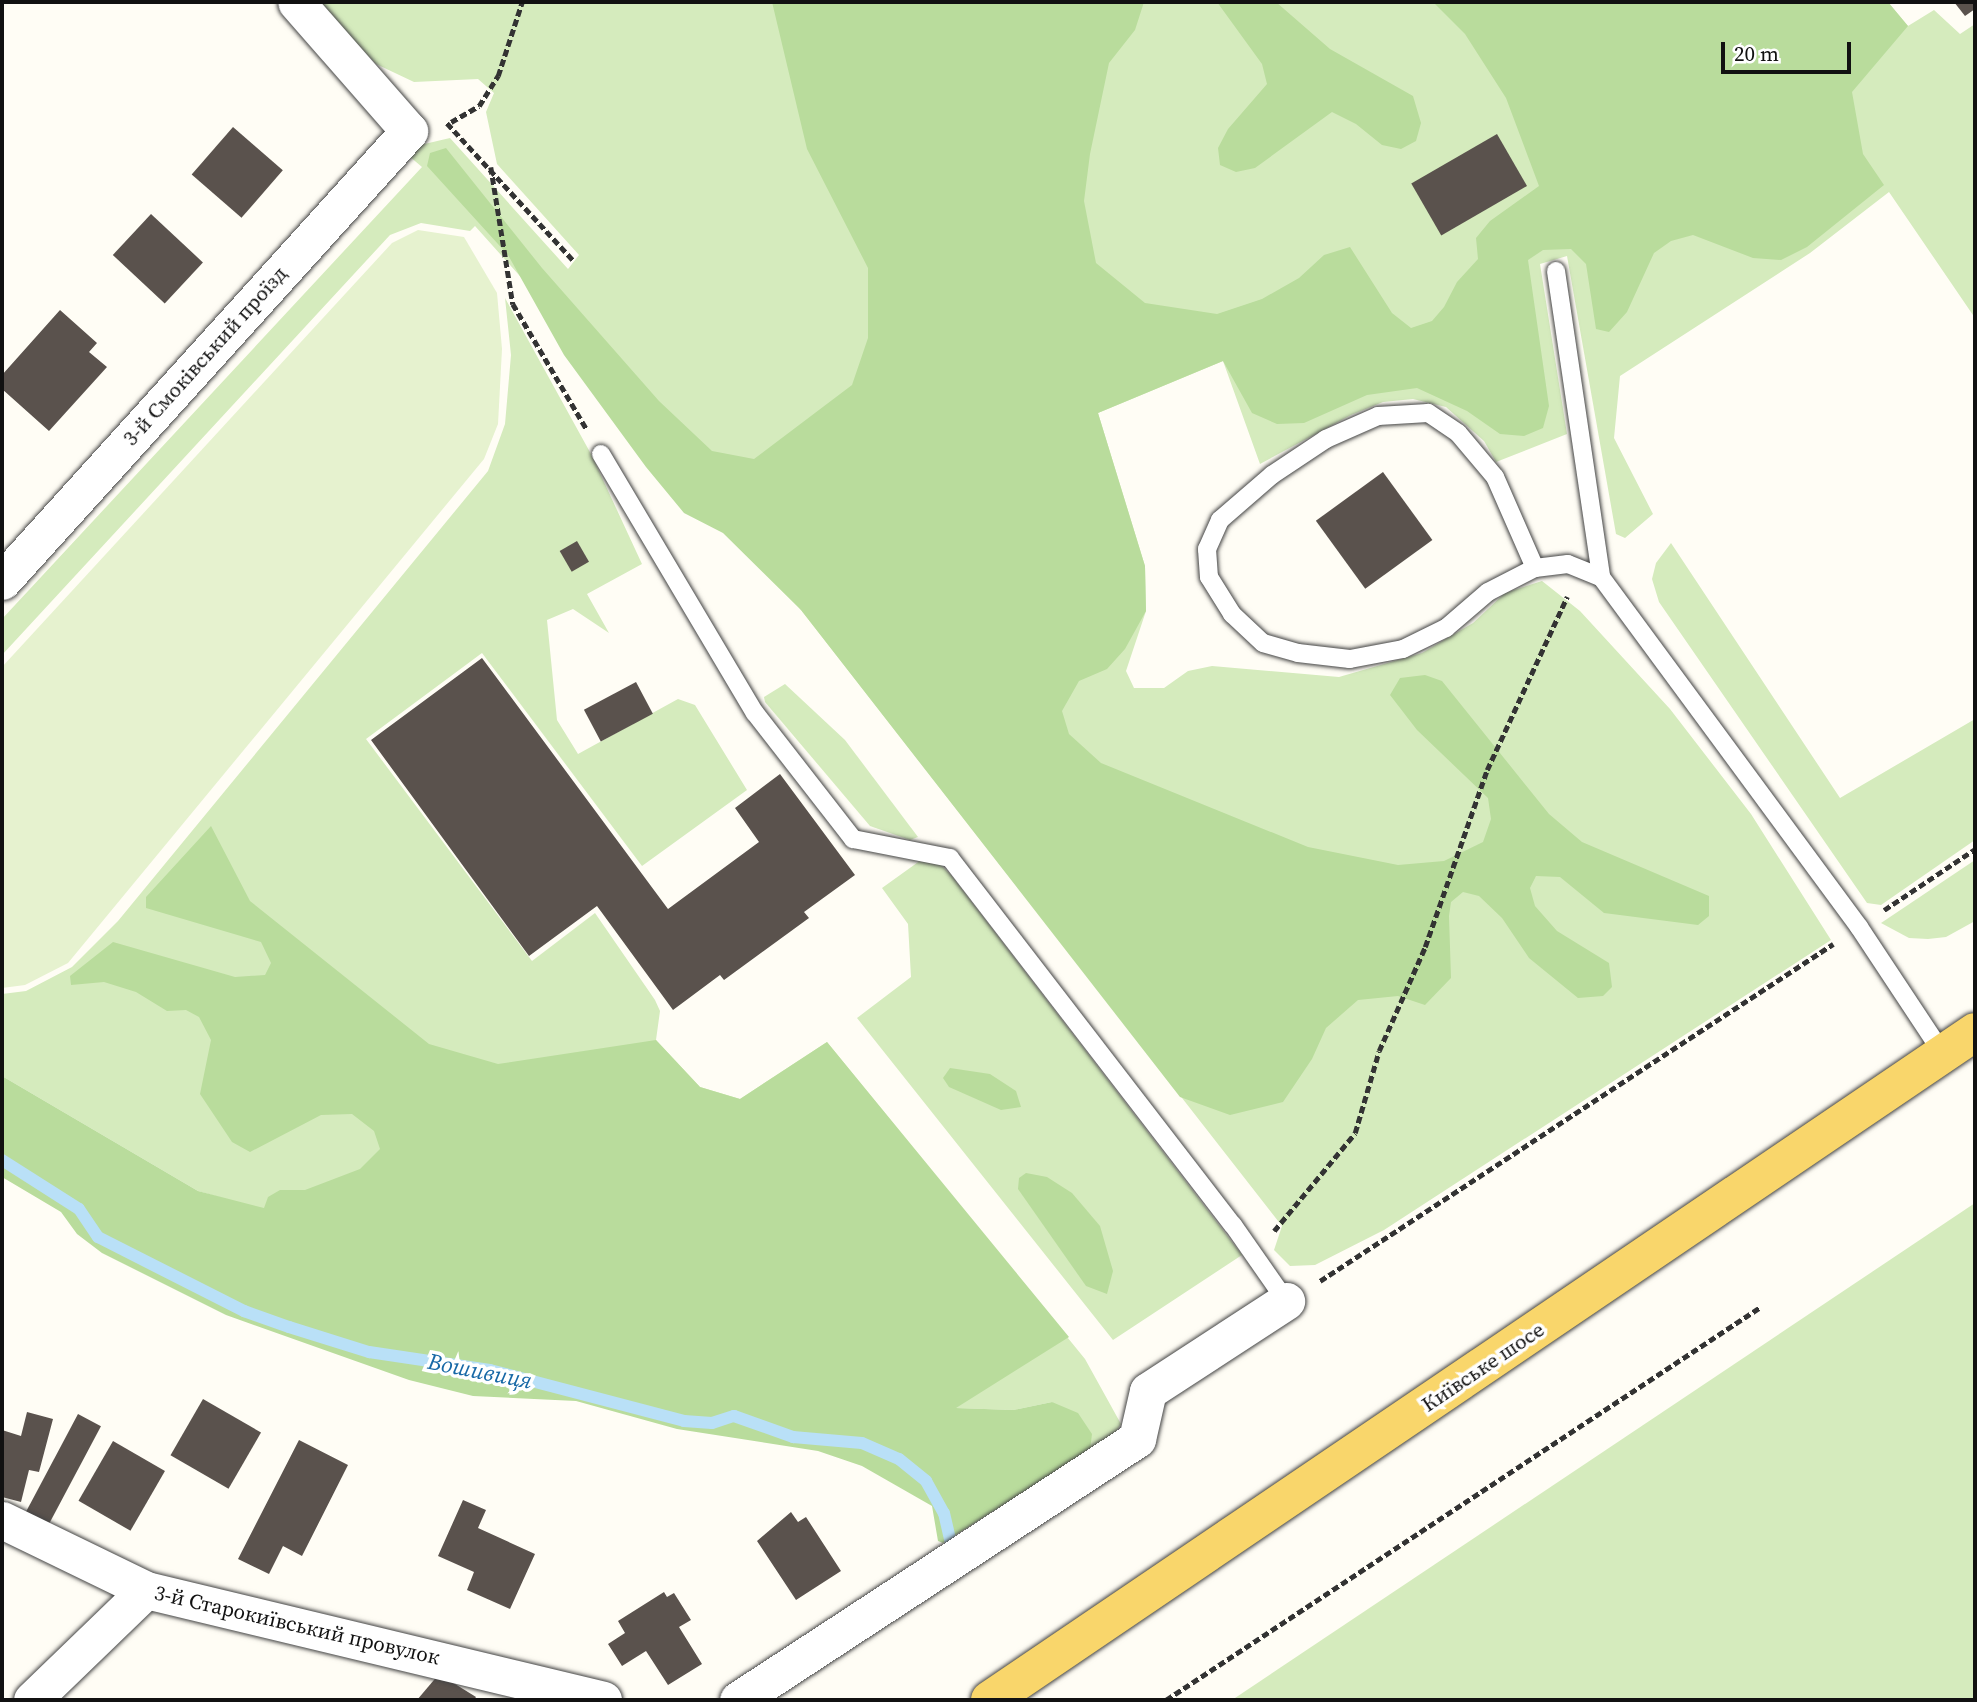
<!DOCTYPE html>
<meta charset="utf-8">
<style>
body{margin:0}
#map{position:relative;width:1977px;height:1702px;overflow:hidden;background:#fffdf5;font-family:"Source Serif 4",serif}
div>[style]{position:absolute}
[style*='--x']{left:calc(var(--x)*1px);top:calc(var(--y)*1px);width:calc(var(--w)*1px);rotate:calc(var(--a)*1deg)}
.green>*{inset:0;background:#d5ebbd}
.forest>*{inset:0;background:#b9dc9c}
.pitch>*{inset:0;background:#e6f2cf}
.stream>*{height:12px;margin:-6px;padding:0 6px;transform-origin:6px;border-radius:6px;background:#b9e0f7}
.building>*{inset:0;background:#5a524d;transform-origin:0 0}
.path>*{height:4.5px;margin-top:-2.25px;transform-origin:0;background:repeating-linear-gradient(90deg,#333 0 7px,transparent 0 10.5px)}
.roads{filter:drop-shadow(0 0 2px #444) drop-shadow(0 0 2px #444)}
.lane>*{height:18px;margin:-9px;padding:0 9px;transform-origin:9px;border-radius:9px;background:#fff}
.street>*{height:37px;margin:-18.5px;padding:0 18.5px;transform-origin:18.5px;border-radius:18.5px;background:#fff}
.primary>*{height:38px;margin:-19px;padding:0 19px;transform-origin:19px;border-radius:19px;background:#f9d66b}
span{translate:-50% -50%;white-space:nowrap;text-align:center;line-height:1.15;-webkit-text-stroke:7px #fff;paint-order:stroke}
.street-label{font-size:21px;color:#111}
.water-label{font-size:23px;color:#1768a6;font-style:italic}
.frame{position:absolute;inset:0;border:4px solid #111;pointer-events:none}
.scale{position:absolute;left:1721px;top:42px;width:130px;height:32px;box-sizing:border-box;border:4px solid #111;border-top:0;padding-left:9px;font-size:21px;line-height:24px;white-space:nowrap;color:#111;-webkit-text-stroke:5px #fff;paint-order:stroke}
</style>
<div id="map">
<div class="green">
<div style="clip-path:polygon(318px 2px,1888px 2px,1908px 26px,1934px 10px,1960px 34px,1975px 24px,1975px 318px,1889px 192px,1810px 253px,1620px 376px,1614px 438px,1653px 514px,1625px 538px,1616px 534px,1567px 256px,1540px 264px,1567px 434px,1496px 462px,1484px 441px,1446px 407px,1413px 399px,1383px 402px,1351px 415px,1260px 464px,1223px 361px,1098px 413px,1145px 566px,1146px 611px,1126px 671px,1134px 688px,1164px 688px,1188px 671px,1212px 666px,1339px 677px,1422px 653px,1473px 623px,1505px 593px,1542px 581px,1580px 611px,1670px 709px,1751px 814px,1831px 940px,1384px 1230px,1315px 1265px,1290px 1266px,1274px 1250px,1282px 1226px,801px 610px,647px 418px,475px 226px,470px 231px,421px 223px,390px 235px,2px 655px,2px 619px,422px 167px,409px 156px,416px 146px,450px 138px,568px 269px,579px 255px,497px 164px,486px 112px,494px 93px,478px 79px,414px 82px,376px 64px)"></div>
<div style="clip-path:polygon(505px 298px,591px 454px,642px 564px,587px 594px,609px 633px,573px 609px,547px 620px,557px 720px,578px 754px,678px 699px,695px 705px,747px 790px,642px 866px,482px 653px,366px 739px,532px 961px,595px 913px,655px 1000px,660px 1011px,656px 1040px,700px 1087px,740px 1099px,827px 1042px,1085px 1359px,1121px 1424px,1113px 1436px,1090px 1450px,1052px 1402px,1013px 1410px,955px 1408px,198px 1191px,2px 1076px,2px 994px,26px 991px,72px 967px,118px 921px,488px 471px,505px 424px,511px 355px)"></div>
<div style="clip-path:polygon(1671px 543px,1840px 798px,1975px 719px,1975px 840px,1881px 905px,1867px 903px,1659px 602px,1652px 579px,1656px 563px)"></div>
<div style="clip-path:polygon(785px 684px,845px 740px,918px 837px,910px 840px,870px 826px,765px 702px,764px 697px)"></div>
<div style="clip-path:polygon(921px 860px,940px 864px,951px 875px,1242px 1255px,1113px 1340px,857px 1018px,911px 977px,908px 924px,882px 888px)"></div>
<div style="clip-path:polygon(1975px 860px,1975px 921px,1946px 937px,1928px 939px,1909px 938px,1881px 923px)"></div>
<div style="clip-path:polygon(1975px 1203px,1975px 1700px,1232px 1700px)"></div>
</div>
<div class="forest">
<div style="clip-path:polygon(772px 2px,1144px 2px,1135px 30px,1109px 63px,1090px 154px,1084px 201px,1096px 263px,1145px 303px,1217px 314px,1262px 299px,1299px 278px,1324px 255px,1350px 247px,1392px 313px,1411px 328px,1432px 321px,1444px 307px,1457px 282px,1478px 259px,1476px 238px,1490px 221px,1539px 186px,1506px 98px,1465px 34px,1433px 2px,1888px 2px,1908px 26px,1852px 92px,1863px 154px,1884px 185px,1807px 247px,1781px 260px,1753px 258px,1693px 235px,1671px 241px,1654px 253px,1627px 312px,1609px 332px,1596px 329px,1586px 264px,1571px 249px,1543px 250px,1528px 260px,1549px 406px,1543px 428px,1524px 436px,1500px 434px,1467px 411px,1417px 388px,1367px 395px,1304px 423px,1277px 424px,1252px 413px,1223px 361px,1098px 413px,1145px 566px,1146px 611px,1125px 649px,1107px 669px,1079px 681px,1062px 711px,1069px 734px,1101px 763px,1308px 847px,1398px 865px,1444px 861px,1483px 842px,1491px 819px,1488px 798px,1417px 730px,1390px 695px,1400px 678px,1425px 675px,1442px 681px,1549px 814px,1582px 842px,1709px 896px,1709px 916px,1698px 925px,1604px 913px,1560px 877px,1536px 876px,1530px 888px,1535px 906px,1557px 931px,1609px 963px,1612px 987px,1603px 996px,1578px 998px,1529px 958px,1502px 918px,1479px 896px,1463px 892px,1451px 902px,1449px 916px,1451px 978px,1425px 1005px,1398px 996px,1358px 1000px,1326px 1028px,1312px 1059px,1283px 1102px,1230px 1115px,1180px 1097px,801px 610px,723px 533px,684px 513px,646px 467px,564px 355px,508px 255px,427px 166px,430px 153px,446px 148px,542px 268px,659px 401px,712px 451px,754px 459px,852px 385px,868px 338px,868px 268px,807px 149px)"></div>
<div style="clip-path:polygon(1217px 2px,1276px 2px,1330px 49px,1413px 96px,1421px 123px,1416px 141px,1401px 149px,1382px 145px,1356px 124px,1332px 112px,1255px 168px,1236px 172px,1220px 165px,1218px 148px,1228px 129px,1267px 84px,1262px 64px)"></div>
<div style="clip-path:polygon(211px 826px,250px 901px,429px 1044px,498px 1064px,656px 1040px,700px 1087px,740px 1099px,827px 1042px,1069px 1337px,956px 1408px,1013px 1410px,1052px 1402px,1078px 1413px,1092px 1434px,1090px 1450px,943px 1543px,938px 1541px,932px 1506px,862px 1466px,818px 1451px,677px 1429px,576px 1401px,473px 1396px,409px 1380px,226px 1315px,102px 1253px,77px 1234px,61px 1212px,2px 1177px,2px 1076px,198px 1191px,264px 1208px,268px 1197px,280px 1190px,305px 1190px,360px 1169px,380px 1149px,374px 1131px,352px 1114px,321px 1115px,250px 1152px,232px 1142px,200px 1094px,211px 1040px,199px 1017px,186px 1010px,167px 1011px,136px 992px,104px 982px,71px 985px,70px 976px,113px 942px,235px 977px,265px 975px,271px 963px,261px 942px,146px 908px,146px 897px)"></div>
<div style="clip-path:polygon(950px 1068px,990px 1074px,1016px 1091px,1021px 1107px,1001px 1110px,949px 1087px,943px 1078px)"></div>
<div style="clip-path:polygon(1026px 1173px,1047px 1177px,1072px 1193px,1100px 1226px,1113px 1271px,1107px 1294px,1086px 1286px,1018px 1189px,1019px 1178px)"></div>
</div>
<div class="pitch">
<div style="clip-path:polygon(418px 230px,464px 237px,497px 293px,502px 349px,498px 424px,484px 459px,68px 963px,25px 985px,2px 988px,2px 667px,392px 243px)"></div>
</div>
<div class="stream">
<div style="--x:2;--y:1160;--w:91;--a:32.5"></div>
<div style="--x:79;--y:1209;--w:34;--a:56"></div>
<div style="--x:98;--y:1237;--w:164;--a:26.9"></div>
<div style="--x:244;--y:1311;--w:48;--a:19.6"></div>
<div style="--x:289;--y:1327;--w:84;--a:17.4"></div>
<div style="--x:369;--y:1352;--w:122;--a:8.5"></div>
<div style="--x:490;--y:1370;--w:201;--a:14.7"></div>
<div style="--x:684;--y:1421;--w:28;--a:4"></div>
<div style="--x:712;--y:1423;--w:23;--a:-18"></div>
<div style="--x:734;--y:1416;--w:63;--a:19.6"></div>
<div style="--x:793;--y:1437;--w:69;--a:5"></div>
<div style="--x:862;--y:1443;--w:40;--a:23.4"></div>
<div style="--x:899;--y:1459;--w:35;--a:39"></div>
<div style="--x:926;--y:1481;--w:37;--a:61"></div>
<div style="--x:944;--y:1513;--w:28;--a:77"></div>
</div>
<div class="building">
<div style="clip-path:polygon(1954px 2px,1975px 2px,1975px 9px,1965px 16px)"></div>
<div style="left:233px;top:127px;width:66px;height:63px;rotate:41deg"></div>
<div style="left:1497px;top:134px;width:60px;height:99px;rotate:60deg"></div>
<div style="left:151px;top:214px;width:71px;height:56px;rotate:43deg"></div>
<div style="clip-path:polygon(60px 310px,97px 343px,89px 352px,107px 367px,49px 431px,2px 389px,2px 375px)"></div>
<div style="left:1383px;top:472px;width:84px;height:83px;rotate:54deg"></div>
<div style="left:577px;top:541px;width:24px;height:20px;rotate:60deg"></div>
<div style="clip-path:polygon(482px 658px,668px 909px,759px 842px,735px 808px,780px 774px,855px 875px,804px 912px,809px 918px,724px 980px,720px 975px,673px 1010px,597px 906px,529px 956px,371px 740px)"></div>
<div style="left:636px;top:682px;width:36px;height:59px;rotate:62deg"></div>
<div style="left:203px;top:1399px;width:67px;height:65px;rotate:30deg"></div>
<div style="clip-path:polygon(27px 1412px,53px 1419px,39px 1472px,29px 1470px,21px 1502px,2px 1497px,2px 1430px,21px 1436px)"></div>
<div style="left:78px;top:1414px;width:26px;height:113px;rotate:28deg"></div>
<div style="clip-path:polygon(299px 1440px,348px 1465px,302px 1556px,283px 1546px,269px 1574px,238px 1559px)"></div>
<div style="left:113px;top:1441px;width:60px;height:69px;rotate:30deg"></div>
<div style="clip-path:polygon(463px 1500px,486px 1510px,478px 1528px,535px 1554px,510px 1609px,467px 1590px,474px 1572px,438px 1556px)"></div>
<div style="clip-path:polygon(791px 1512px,798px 1522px,806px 1517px,841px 1571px,796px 1600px,757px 1541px)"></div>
<div style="clip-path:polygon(664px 1592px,667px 1597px,674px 1593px,691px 1620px,679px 1627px,702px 1664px,668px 1685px,646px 1651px,622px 1666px,608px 1644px,625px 1633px,618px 1621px)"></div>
<div style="clip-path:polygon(439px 1674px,476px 1697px,474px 1700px,417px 1700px)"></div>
</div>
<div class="path">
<div style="--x:451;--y:122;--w:32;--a:-30"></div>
<div style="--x:479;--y:106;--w:36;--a:-58"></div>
<div style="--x:498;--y:76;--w:78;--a:-72"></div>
<div style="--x:447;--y:123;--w:186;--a:47.4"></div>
<div style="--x:491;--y:167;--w:139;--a:80.9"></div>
<div style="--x:513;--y:304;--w:144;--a:59.5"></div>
<div style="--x:1884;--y:910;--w:110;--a:-33.8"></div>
<div style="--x:1274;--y:1231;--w:127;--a:-50.4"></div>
<div style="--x:1355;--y:1133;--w:85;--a:-73.7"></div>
<div style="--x:1379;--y:1051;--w:114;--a:-66.1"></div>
<div style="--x:1425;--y:947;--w:188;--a:-70.7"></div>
<div style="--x:1487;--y:770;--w:191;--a:-65.2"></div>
<div style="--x:1320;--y:1281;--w:614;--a:-33.3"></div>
<div style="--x:1166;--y:1700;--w:711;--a:-33.47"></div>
</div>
<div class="roads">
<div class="lane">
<div style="--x:1556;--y:271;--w:309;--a:81.6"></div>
<div style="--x:1601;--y:577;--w:435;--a:53.6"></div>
<div style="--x:1859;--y:927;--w:152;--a:56.5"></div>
<div style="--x:601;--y:454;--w:301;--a:59.3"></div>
<div style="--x:755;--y:713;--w:160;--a:52.1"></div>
<div style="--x:853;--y:839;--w:99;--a:11.1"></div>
<div style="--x:950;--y:858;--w:463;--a:52.4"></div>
<div style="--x:1233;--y:1225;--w:93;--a:55.1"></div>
<div style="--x:1535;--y:568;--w:99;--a:-113.7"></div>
<div style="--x:1495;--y:477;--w:57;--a:-130.1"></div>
<div style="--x:1458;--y:433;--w:36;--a:-146"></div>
<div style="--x:1428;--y:413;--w:50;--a:176.6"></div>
<div style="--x:1378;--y:416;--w:57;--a:156.1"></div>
<div style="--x:1326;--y:439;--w:65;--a:146.3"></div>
<div style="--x:1272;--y:475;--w:69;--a:139.1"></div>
<div style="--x:1220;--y:520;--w:32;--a:114"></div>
<div style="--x:1207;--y:549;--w:28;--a:86"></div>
<div style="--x:1209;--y:577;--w:44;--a:58.1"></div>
<div style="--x:1232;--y:614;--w:42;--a:43.1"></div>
<div style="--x:1263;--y:643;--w:36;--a:16"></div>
<div style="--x:1298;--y:653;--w:52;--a:6.6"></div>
<div style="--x:1350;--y:659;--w:54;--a:-10.7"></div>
<div style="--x:1403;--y:649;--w:48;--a:-26"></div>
<div style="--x:1446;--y:628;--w:55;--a:-40.6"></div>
<div style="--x:1488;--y:592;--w:53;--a:-27.1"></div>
<div style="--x:1535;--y:568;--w:33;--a:-7"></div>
<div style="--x:1568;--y:564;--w:35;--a:22"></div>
</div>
<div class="street">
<div style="--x:2;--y:581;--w:607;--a:-47.87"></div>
<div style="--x:409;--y:131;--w:171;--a:-131.2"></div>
<div style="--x:2;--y:1520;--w:160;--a:25.9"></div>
<div style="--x:146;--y:1590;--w:470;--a:13.5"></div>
<div style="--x:32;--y:1700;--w:158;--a:-44"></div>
<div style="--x:738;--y:1700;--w:477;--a:-33.2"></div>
<div style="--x:1137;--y:1439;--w:49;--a:-77.1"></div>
<div style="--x:1148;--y:1391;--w:165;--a:-33.1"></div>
</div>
<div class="primary">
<div style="--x:990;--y:1700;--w:1190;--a:-34.14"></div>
</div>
</div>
<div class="street-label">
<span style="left:205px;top:356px;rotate:-48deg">3-й Смоківський проїзд</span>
<span style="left:1483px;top:1367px;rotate:-34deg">Київське шосе</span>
<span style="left:297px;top:1625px;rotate:13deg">3-й Старокиївський провулок</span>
</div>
<div class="water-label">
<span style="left:480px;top:1371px;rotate:11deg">Вошивиця</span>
</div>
<div class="frame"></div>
<div class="scale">20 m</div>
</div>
